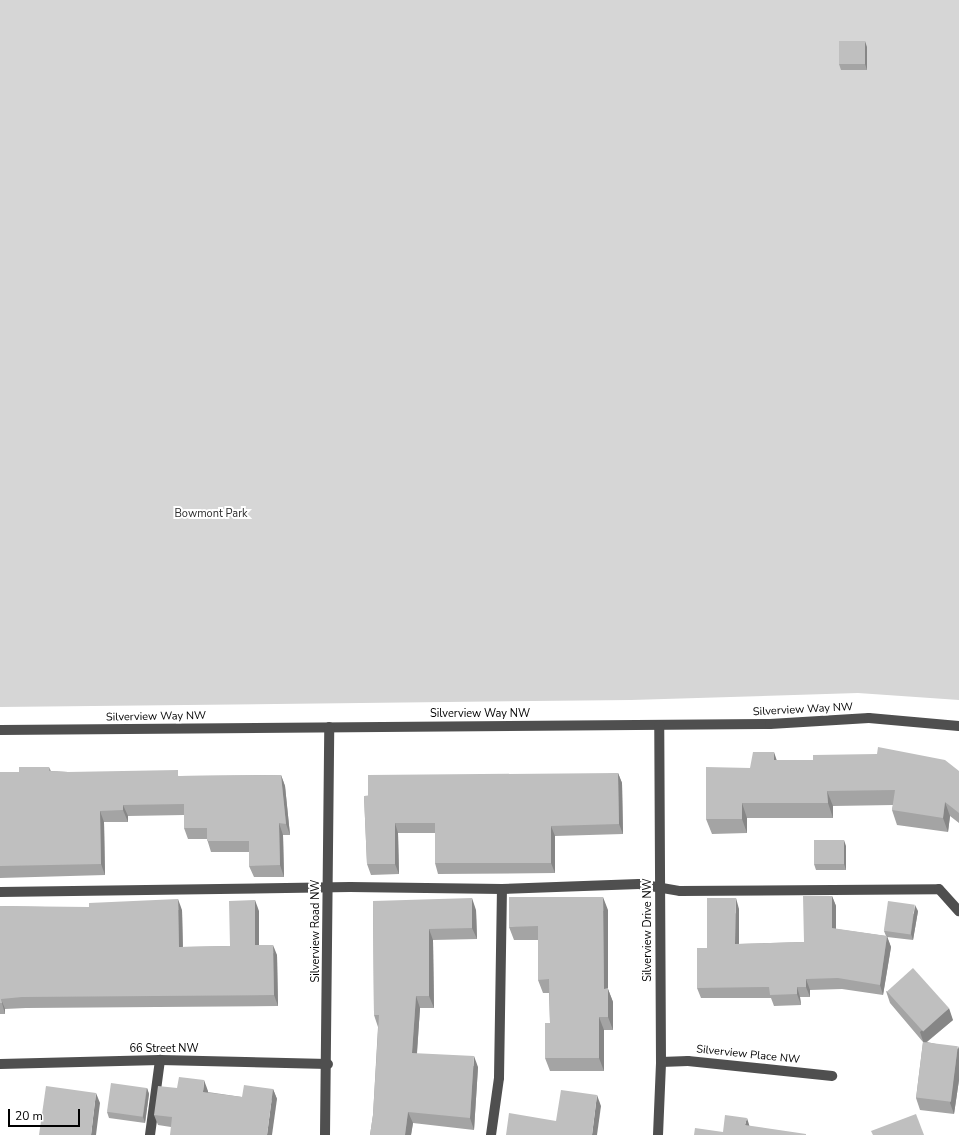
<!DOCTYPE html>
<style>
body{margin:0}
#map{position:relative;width:959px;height:1135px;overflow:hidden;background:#fff;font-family:"Nunito Sans",sans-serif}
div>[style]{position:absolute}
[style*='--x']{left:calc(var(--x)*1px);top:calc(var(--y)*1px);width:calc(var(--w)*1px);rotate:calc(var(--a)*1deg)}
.green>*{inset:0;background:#d6d6d6}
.minor>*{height:10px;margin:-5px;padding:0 5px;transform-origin:5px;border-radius:5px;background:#4f4f4f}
.wall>*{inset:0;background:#a4a4a4}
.shaded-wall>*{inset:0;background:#868686}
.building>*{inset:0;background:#bfbfbf;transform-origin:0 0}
span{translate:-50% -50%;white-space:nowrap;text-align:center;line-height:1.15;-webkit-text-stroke:4px #fff;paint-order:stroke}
.park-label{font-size:11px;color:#2d2d2d}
.street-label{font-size:11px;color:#000}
.scale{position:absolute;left:8px;top:1109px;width:72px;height:18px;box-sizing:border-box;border:2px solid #000;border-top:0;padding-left:5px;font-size:12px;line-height:14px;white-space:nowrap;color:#000;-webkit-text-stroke:3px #fff;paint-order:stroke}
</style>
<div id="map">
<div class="green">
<div style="clip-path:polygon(0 0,959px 0,959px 700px,858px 693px,631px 700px,0 707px)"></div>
</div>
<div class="minor">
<div style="--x:0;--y:730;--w:770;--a:-0.45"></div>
<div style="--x:770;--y:724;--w:99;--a:-3.5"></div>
<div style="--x:869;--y:718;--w:90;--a:5.1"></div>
<div style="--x:0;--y:892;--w:350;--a:-0.8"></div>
<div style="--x:350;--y:887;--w:152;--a:0.8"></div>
<div style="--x:502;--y:889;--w:137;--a:-2.1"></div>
<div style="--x:639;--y:884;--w:42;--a:9.7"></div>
<div style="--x:680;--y:891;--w:259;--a:-0.4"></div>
<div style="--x:939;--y:889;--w:30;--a:48"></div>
<div style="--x:661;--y:1062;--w:27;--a:-2"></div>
<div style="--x:688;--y:1061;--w:145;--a:5.9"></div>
<div style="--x:0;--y:1064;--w:160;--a:-1.4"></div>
<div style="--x:160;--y:1060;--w:168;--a:1.4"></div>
<div style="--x:150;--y:1135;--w:76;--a:-82.4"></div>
<div style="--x:325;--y:1135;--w:408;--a:-89.4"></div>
<div style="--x:491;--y:1135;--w:58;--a:-82"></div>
<div style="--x:499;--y:1078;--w:189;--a:-89.1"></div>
<div style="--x:658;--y:1135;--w:73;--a:-87.6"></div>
<div style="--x:661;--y:1062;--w:337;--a:-90.3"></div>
</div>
<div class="wall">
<div style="clip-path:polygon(867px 47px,867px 70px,841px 70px,839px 64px)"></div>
<div style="clip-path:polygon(777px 760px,959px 771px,959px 823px,950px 816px,948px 832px,897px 825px,892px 810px,893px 805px,833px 806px,833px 818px,747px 818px,747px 833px,712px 834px,706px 819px,750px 768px)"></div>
<div style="clip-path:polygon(49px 767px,51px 771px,68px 772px,180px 776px,281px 775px,285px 786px,290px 835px,283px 835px,284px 877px,254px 877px,249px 866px,249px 852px,211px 852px,207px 839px,188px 839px,184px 828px,184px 815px,128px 816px,128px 822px,104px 822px,105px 875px,0 878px,0 772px,19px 772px)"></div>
<div style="clip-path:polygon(618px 773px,622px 783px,623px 834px,555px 836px,555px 873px,438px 874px,435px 863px,435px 833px,398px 833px,399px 874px,371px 875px,367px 864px,364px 796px)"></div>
<div style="clip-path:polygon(846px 846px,846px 870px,816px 870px,814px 864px)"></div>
<div style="clip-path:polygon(832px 896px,836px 906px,836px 929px,886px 936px,884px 931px,918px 911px,913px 940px,887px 937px,891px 947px,883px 995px,842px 989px,810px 990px,810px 997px,800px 997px,801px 1005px,774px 1006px,771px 998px,701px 998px,697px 988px,707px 948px,739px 909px,739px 944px,804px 942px)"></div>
<div style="clip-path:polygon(373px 901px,476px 910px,477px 939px,433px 940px,434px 1008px,420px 1008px,417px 1054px,478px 1067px,474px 1130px,413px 1123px,411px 1135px,370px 1135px,373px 1115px,378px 1027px,374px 1015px)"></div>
<div style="clip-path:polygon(0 906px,182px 910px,183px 947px,230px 946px,259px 911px,259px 945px,277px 955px,278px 1006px,26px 1008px,5px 1009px,5px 1014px,0 1014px)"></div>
<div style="clip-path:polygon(608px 910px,608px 989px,613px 1002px,613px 1030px,604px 1030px,604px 1071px,550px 1071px,545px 1058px,550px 1023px,549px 993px,543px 993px,538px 980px,538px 940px,514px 940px,509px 927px)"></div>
<div style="clip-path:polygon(886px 991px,953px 1020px,927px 1042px,959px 1049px,959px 1080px,954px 1114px,920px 1110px,916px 1098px,923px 1042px,890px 1003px)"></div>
<div style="clip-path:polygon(147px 1088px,149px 1094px,145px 1123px,109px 1118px,107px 1112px)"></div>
<div style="clip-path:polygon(177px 1088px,208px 1091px,208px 1092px,242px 1097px,273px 1089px,277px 1099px,171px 1127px,158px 1125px,154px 1115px)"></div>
</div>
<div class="shaded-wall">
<div style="clip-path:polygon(865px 41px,867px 47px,867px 70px,865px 64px)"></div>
<div style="clip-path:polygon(774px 752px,779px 767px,774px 760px)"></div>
<div style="clip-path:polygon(618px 773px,622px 783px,623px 834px,619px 824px)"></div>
<div style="clip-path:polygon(281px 775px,285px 786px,290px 835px,286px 824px)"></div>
<div style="clip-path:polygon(827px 791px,833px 806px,833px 818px,828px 803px)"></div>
<div style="clip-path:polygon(945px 802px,950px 816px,948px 832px,943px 818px)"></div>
<div style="clip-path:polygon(742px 803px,747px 818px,747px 833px,742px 819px)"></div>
<div style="clip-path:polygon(123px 805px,128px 816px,128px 822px,123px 810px)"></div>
<div style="clip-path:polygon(100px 811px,104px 822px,105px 875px,101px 864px)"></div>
<div style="clip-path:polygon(279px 823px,283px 835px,284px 877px,280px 865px)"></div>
<div style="clip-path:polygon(395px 823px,398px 833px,399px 874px,395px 864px)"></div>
<div style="clip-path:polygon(551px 826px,555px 836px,555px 873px,551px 863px)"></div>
<div style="clip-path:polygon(844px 840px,846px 846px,846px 870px,844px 864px)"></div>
<div style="clip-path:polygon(832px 896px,836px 906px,836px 939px,832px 928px)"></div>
<div style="clip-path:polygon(603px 897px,608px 910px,608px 989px,613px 1002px,613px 1030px,608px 1017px,604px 989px)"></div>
<div style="clip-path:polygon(472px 898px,476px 910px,477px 939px,472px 928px)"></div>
<div style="clip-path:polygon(736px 898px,739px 909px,739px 954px,735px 944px)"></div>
<div style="clip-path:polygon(178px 899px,182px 910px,183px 958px,179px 947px)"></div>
<div style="clip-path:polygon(255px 900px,259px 911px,259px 956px,255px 945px)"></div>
<div style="clip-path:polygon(915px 905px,918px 911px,913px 940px,911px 934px)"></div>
<div style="clip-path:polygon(429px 929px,433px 940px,434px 1008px,429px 996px)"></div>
<div style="clip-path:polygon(887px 936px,891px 947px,883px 995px,880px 985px)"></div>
<div style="clip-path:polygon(273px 945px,277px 955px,278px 1006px,274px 995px)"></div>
<div style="clip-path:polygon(806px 979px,810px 990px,810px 997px,806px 987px)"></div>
<div style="clip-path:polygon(797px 987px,800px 997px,801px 1005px,797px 994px)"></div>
<div style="clip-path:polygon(416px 996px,420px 1008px,416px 1065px,412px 1053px)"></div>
<div style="clip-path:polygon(1px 999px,5px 1009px,5px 1014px,2px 1003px)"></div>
<div style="clip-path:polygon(949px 1008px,953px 1020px,924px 1044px,920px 1032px)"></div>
<div style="clip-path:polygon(599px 1017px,604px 1030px,604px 1071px,599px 1058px)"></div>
<div style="clip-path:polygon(958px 1046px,959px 1049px,959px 1080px,954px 1114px,950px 1103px)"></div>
<div style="clip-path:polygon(474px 1056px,478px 1067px,474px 1130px,470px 1118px)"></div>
<div style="clip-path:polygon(204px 1080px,208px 1091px,207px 1102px,203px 1092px)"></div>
<div style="clip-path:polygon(147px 1088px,149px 1094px,145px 1123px,143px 1117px)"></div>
<div style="clip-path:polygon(273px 1089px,277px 1099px,272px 1135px,267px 1135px)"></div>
<div style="clip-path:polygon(96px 1093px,100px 1103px,96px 1135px,91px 1135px)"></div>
<div style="clip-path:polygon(597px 1095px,601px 1106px,597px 1135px,592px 1135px)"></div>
<div style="clip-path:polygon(408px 1112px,413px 1123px,411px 1135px,405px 1135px)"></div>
<div style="clip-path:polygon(747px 1118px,751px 1131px,745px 1125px)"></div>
</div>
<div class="building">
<div style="left:839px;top:41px;width:26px;height:23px"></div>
<div style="clip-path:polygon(878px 747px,945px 760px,959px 771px,959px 813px,945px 802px,943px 818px,892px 810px,895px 790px,827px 791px,828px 803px,742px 803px,742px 819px,706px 819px,706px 767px,750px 768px,753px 752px,774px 752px,774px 760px,813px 760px,813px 755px,877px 754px)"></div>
<div style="clip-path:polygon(19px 767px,49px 767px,49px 771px,68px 772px,178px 770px,178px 776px,281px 775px,286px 824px,279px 823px,280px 865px,249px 866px,249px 841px,207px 841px,207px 828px,184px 828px,184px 804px,123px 805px,123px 810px,100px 811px,101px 864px,0 866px,0 772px,19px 772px)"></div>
<div style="clip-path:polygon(618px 773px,619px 824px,551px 826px,551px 863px,435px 863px,435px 823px,395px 823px,395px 864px,367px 864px,364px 796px,368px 796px,368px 775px)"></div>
<div style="left:814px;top:840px;width:30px;height:24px"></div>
<div style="clip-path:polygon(803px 896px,832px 896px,832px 928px,887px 936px,880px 985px,838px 978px,806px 979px,806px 987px,797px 987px,797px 994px,770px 995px,769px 987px,697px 988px,697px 948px,707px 948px,707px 898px,736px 898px,735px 944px,804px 942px)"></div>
<div style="clip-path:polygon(509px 897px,603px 897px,604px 989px,608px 988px,608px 1017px,599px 1017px,599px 1058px,545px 1058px,545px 1023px,550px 1023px,549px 979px,538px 980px,538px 926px,509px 927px)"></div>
<div style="clip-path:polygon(472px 898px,472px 928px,429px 929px,429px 996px,416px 996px,412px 1053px,474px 1056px,470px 1118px,408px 1112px,405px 1135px,370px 1135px,373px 1115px,379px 1015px,374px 1015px,373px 901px)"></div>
<div style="clip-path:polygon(178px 899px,179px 947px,230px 946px,229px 901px,255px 900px,255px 945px,273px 945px,274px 995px,22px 997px,1px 999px,2px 1003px,0 1003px,0 906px,89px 907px,89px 903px)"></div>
<div style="left:888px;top:901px;width:27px;height:30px;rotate:8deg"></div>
<div style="left:913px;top:968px;width:54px;height:35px;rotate:48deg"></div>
<div style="left:923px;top:1042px;width:35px;height:56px;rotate:7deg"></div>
<div style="clip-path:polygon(179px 1077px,204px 1080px,203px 1092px,242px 1097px,244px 1085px,273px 1089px,267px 1135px,170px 1135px,172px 1117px,154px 1115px,158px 1086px,177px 1088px)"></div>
<div style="left:111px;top:1083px;width:36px;height:29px;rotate:8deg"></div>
<div style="clip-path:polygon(46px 1086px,96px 1093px,91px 1135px,39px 1135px)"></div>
<div style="clip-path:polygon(561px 1090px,597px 1095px,592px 1135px,506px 1135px,509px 1113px,556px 1121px)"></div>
<div style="clip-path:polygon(916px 1114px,924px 1135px,873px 1135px,871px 1131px)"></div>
<div style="clip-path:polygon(725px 1115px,747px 1118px,745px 1125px,806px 1134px,806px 1135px,694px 1135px,695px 1128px,723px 1132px)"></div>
</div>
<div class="park-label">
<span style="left:211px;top:514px">Bowmont Park</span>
</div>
<div class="street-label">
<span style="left:803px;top:710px;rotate:-3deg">Silverview Way NW</span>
<span style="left:480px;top:714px">Silverview Way NW</span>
<span style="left:156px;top:717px;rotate:-1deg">Silverview Way NW</span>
<span style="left:648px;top:930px;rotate:-90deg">Silverview Drive NW</span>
<span style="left:316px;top:931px;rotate:-90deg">Silverview Road NW</span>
<span style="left:164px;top:1049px">66 Street NW</span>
<span style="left:748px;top:1055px;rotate:6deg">Silverview Place NW</span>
</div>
<div class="scale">20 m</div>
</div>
